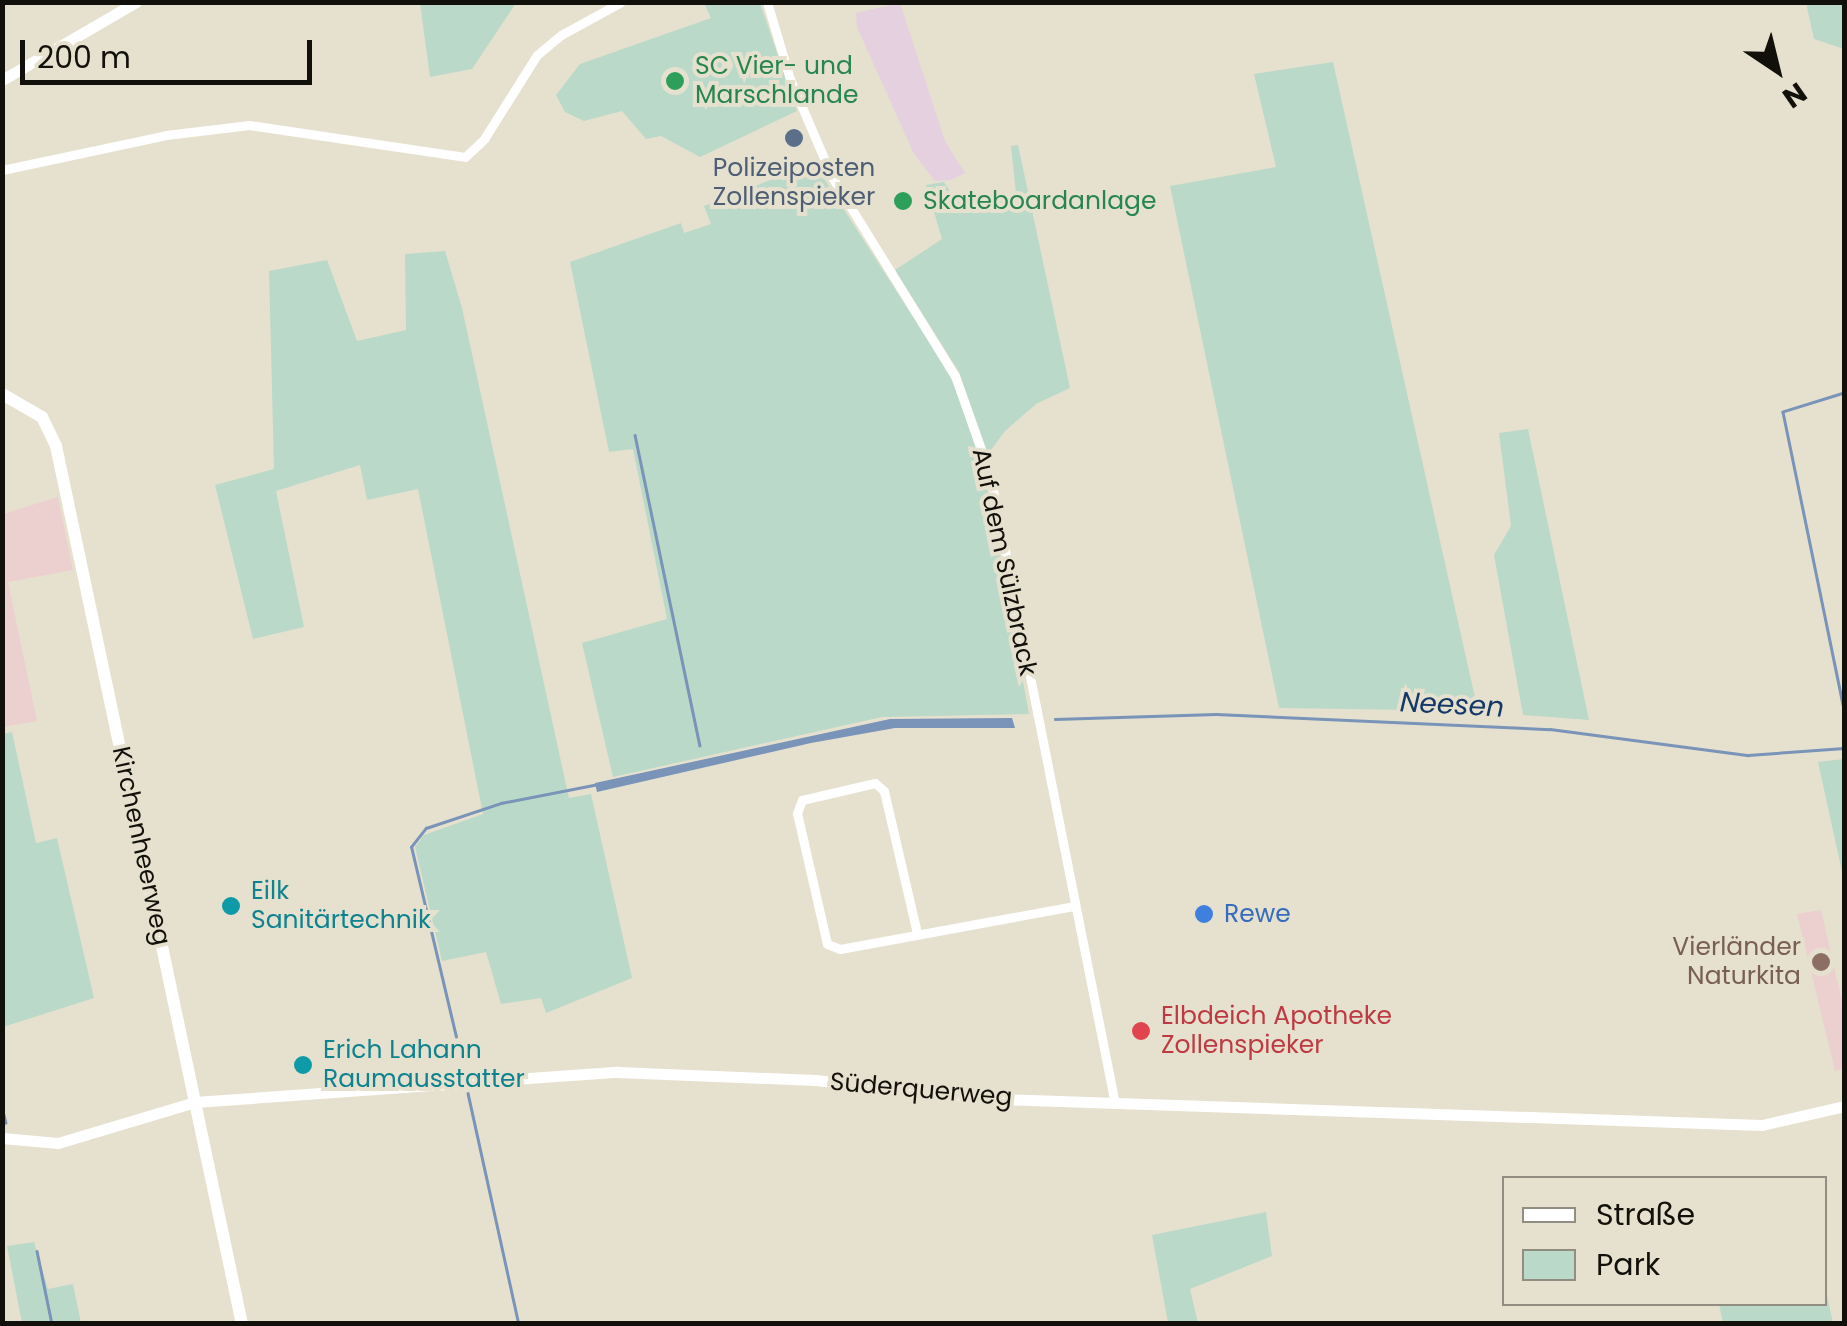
<!DOCTYPE html>
<meta charset="utf-8">
<style>
body{margin:0}
#map{position:relative;width:1847px;height:1326px;overflow:hidden;background:#e6e1cf;font-family:Poppins,sans-serif}
div>[style]{position:absolute}
[style*='--x']{left:calc(var(--x)*1px);top:calc(var(--y)*1px);width:calc(var(--w)*1px);rotate:calc(var(--a)*1deg)}
.commercial>*{inset:0;background:#e5d0df}
.education>*{inset:0;background:#ebd0cf}
.green>*{inset:0;background:#bad9c9}
.water>*{inset:0;background:#7994b8}
.stream>*{height:2.5px;margin:-1.25px;padding:0 1.25px;transform-origin:1.25px;border-radius:1.25px;background:#7994b8}
.minor>*{height:9px;margin:-4.5px;padding:0 4.5px;transform-origin:4.5px;border-radius:4.5px;background:#fff}
.tertiary>*{height:11px;margin:-5.5px;padding:0 5.5px;transform-origin:5.5px;border-radius:5.5px;background:#fff}
.secondary>*{height:12px;margin:-6px;padding:0 6px;transform-origin:6px;border-radius:6px;background:#fff}
.dots>*{width:28px;height:28px;translate:-50% -50%;box-sizing:border-box;border:5px solid #e6e1cf;border-radius:50%}
span{translate:-50% -50%;white-space:nowrap;text-align:center;line-height:1.15;-webkit-text-stroke:8px #e6e1cf;paint-order:stroke}
.leisure-label{font-size:25px;color:#27864d}
.left{translate:0 -50%;text-align:left}
.service-label{font-size:25px;color:#4e5e75}
.street-label{font-size:25px;color:#12100a}
.culture-label{font-size:25px;color:#0d838f}
.shop-label{font-size:25px;color:#366cbe}
.education-label{font-size:25px;color:#785e54}
.right{translate:-100% -50%;text-align:right}
.health-label{font-size:25px;color:#be3a42}
.water-label{font-size:28px;color:#143968;font-style:italic}
.frame{position:absolute;inset:0;border:5px solid #12100a;pointer-events:none}
.legend{position:absolute;left:1502px;top:1176px;width:325px;height:130px;box-sizing:border-box;background:#e6e1cf;border:2px solid #918d80;margin:0;padding:12px 18px;list-style:none;font-size:30px;color:#12100a}
.legend li{display:flex;align-items:center;gap:20px;height:50px}
.legend b{width:50px;border:2px solid #918d80}
.north{position:absolute;left:1727px;top:20px;width:100px;height:100px;-webkit-text-stroke:8px #e6e1cf;paint-order:stroke;rotate:145deg;font-size:28px;font-weight:700;line-height:40px;text-align:center;color:#12100a}
.north::after{content:'';display:block;margin:auto;width:35px;height:45px;background:#12100a;clip-path:polygon(50% 0,100% 100%,50% 72%,0 100%)}
.scale{position:absolute;left:20px;top:40px;width:292px;height:45px;box-sizing:border-box;border:5px solid #12100a;border-top:0;padding-left:12px;font-size:30px;line-height:35px;white-space:nowrap;color:#12100a;-webkit-text-stroke:8px #e6e1cf;paint-order:stroke}
</style>
<div id="map">
<div class="commercial">
<div style="clip-path:polygon(900px 3px,945px 141px,965px 173px,951px 180px,935px 181px,914px 154px,857px 27px,856px 13px)"></div>
</div>
<div class="education">
<div style="clip-path:polygon(58px 497px,73px 570px,8px 582px,37px 721px,3px 727px,3px 514px)"></div>
<div style="clip-path:polygon(1821px 910px,1844px 1010px,1844px 1068px,1835px 1071px,1797px 914px)"></div>
</div>
<div class="green">
<div style="clip-path:polygon(420px 3px,420px 2px,516px 3px,472px 69px,430px 77px)"></div>
<div style="clip-path:polygon(704px 3px,760px 3px,797px 111px,700px 157px,661px 136px,646px 139px,622px 111px,584px 121px,565px 112px,556px 95px,580px 64px,711px 18px)"></div>
<div style="clip-path:polygon(1806px 3px,1844px 3px,1844px 49px,1814px 39px)"></div>
<div style="clip-path:polygon(1333px 62px,1478px 711px,1279px 708px,1170px 186px,1276px 167px,1254px 74px)"></div>
<div style="clip-path:polygon(1018px 145px,1070px 388px,1036px 404px,1005px 431px,988px 454px,959px 372px,895px 270px,942px 239px,926px 185px,944px 182px,956px 201px,998px 193px,1011px 207px,1017px 203px,1011px 146px)"></div>
<div style="clip-path:polygon(814px 163px,953px 379px,985px 476px,1029px 714px,882px 717px,613px 777px,582px 643px,667px 619px,633px 449px,609px 452px,570px 262px,681px 223px,684px 233px,711px 224px,704px 206px)"></div>
<div style="clip-path:polygon(445px 251px,462px 308px,569px 798px,591px 794px,632px 978px,546px 1013px,541px 998px,501px 1004px,486px 952px,442px 961px,415px 847px,424px 835px,483px 814px,418px 489px,367px 500px,360px 465px,276px 491px,304px 627px,253px 639px,215px 485px,274px 469px,269px 271px,327px 260px,357px 341px,406px 330px,405px 254px)"></div>
<div style="clip-path:polygon(1528px 429px,1589px 720px,1523px 715px,1494px 555px,1511px 526px,1499px 433px)"></div>
<div style="clip-path:polygon(12px 732px,36px 843px,57px 838px,94px 998px,3px 1027px,2px 734px)"></div>
<div style="clip-path:polygon(1844px 759px,1844px 881px,1818px 762px)"></div>
<div style="clip-path:polygon(1266px 1212px,1272px 1256px,1190px 1289px,1198px 1323px,1168px 1323px,1152px 1235px)"></div>
<div style="clip-path:polygon(34px 1242px,48px 1289px,73px 1284px,81px 1323px,22px 1323px,7px 1246px)"></div>
<div style="clip-path:polygon(1825px 1286px,1833px 1323px,1723px 1323px,1719px 1304px,1824px 1304px)"></div>
</div>
<div class="water">
<div style="clip-path:polygon(1012px 718px,1015px 728px,895px 728px,811px 743px,597px 792px,595px 783px,890px 719px)"></div>
</div>
<div class="stream">
<div style="--x:1844;--y:393;--w:64;--a:162.7"></div>
<div style="--x:1783;--y:412;--w:304;--a:78.4"></div>
<div style="--x:635;--y:435;--w:317;--a:78.2"></div>
<div style="--x:1055;--y:719;--w:161;--a:-1.8"></div>
<div style="--x:1216;--y:714;--w:334;--a:2.6"></div>
<div style="--x:1550;--y:729;--w:200;--a:7.5"></div>
<div style="--x:1748;--y:755;--w:96;--a:-4.2"></div>
<div style="--x:456;--y:1037;--w:195;--a:-103.3"></div>
<div style="--x:411;--y:847;--w:24;--a:-52"></div>
<div style="--x:426;--y:828;--w:79;--a:-18.4"></div>
<div style="--x:501;--y:803;--w:95;--a:-11"></div>
<div style="--x:468;--y:1093;--w:237;--a:77.6"></div>
<div style="--x:2;--y:1107;--w:16;--a:76"></div>
<div style="--x:37;--y:1251;--w:75;--a:78.4"></div>
</div>
<div class="minor">
<div style="--x:767;--y:2;--w:80;--a:73.4"></div>
<div style="--x:790;--y:79;--w:107;--a:66.8"></div>
<div style="--x:832;--y:177;--w:234;--a:58.3"></div>
<div style="--x:955;--y:376;--w:105;--a:70.5"></div>
<div style="--x:990;--y:475;--w:641;--a:78.76"></div>
<div style="--x:2;--y:170;--w:168;--a:-12"></div>
<div style="--x:166;--y:135;--w:84;--a:-6.9"></div>
<div style="--x:249;--y:125;--w:218;--a:8.4"></div>
<div style="--x:465;--y:157;--w:26;--a:-43"></div>
<div style="--x:484;--y:139;--w:99;--a:-57.8"></div>
<div style="--x:537;--y:55;--w:31;--a:-40"></div>
<div style="--x:561;--y:35;--w:68;--a:-28.8"></div>
<div style="--x:917;--y:933;--w:146;--a:-103.1"></div>
<div style="--x:884;--y:791;--w:12;--a:-138"></div>
<div style="--x:875;--y:783;--w:75;--a:166.9"></div>
<div style="--x:802;--y:800;--w:14;--a:111"></div>
<div style="--x:797;--y:813;--w:134;--a:77.1"></div>
<div style="--x:827;--y:944;--w:14;--a:21"></div>
<div style="--x:840;--y:949;--w:239;--a:-10.4"></div>
</div>
<div class="tertiary">
<div style="--x:2;--y:80;--w:155;--a:-30.2"></div>
<div style="--x:2;--y:1138;--w:56;--a:5.1"></div>
<div style="--x:58;--y:1143;--w:143;--a:-16.7"></div>
<div style="--x:195;--y:1102;--w:423;--a:-4.1"></div>
<div style="--x:617;--y:1072;--w:198;--a:2.3"></div>
<div style="--x:815;--y:1080;--w:185;--a:5.9"></div>
<div style="--x:999;--y:1099;--w:763;--a:1.95"></div>
<div style="--x:1762;--y:1125;--w:84;--a:-13"></div>
</div>
<div class="secondary">
<div style="--x:2;--y:394;--w:46;--a:29.9"></div>
<div style="--x:42;--y:417;--w:32;--a:64"></div>
<div style="--x:56;--y:446;--w:897;--a:78.04"></div>
</div>
<div class="dots">
<div style="left:675px;top:81px;background:#2e9e5b"></div>
<div style="left:794px;top:138px;background:#5c6f8a"></div>
<div style="left:903px;top:201px;background:#2e9e5b"></div>
<div style="left:231px;top:906px;background:#0f9aa8"></div>
<div style="left:1204px;top:914px;background:#3f7fe0"></div>
<div style="left:1821px;top:962px;background:#8d6e63"></div>
<div style="left:1141px;top:1031px;background:#e0444e"></div>
<div style="left:303px;top:1065px;background:#0f9aa8"></div>
</div>
<div class="leisure-label">
<span class="left" style="left:695px;top:81px">SC Vier- und<br>Marschlande</span>
<span class="left" style="left:923px;top:201px">Skateboardanlage</span>
</div>
<div class="service-label">
<span style="left:794px;top:183px">Polizeiposten<br>Zollenspieker</span>
</div>
<div class="street-label">
<span style="left:1004px;top:562px;rotate:78deg">Auf dem Sülzbrack</span>
<span style="left:141px;top:846px;rotate:78deg">Kirchenheerweg</span>
<span style="left:921px;top:1090px;rotate:5deg">Süderquerweg</span>
</div>
<div class="culture-label">
<span class="left" style="left:251px;top:906px">Eilk<br>Sanitärtechnik</span>
<span class="left" style="left:323px;top:1065px">Erich Lahann<br>Raumausstatter</span>
</div>
<div class="shop-label">
<span class="left" style="left:1224px;top:914px">Rewe</span>
</div>
<div class="education-label">
<span class="right" style="left:1801px;top:962px">Vierländer<br>Naturkita</span>
</div>
<div class="health-label">
<span class="left" style="left:1161px;top:1031px">Elbdeich Apotheke<br>Zollenspieker</span>
</div>
<div class="water-label">
<span style="left:1452px;top:705px;rotate:3deg">Neesen</span>
</div>
<div class="frame"></div>
<ul class="legend">
<li><b style="height:12px;background:#fff"></b>Straße</li>
<li><b style="height:28px;background:#bad9c9"></b>Park</li>
</ul>
<div class="north">N</div>
<div class="scale">200 m</div>
</div>
